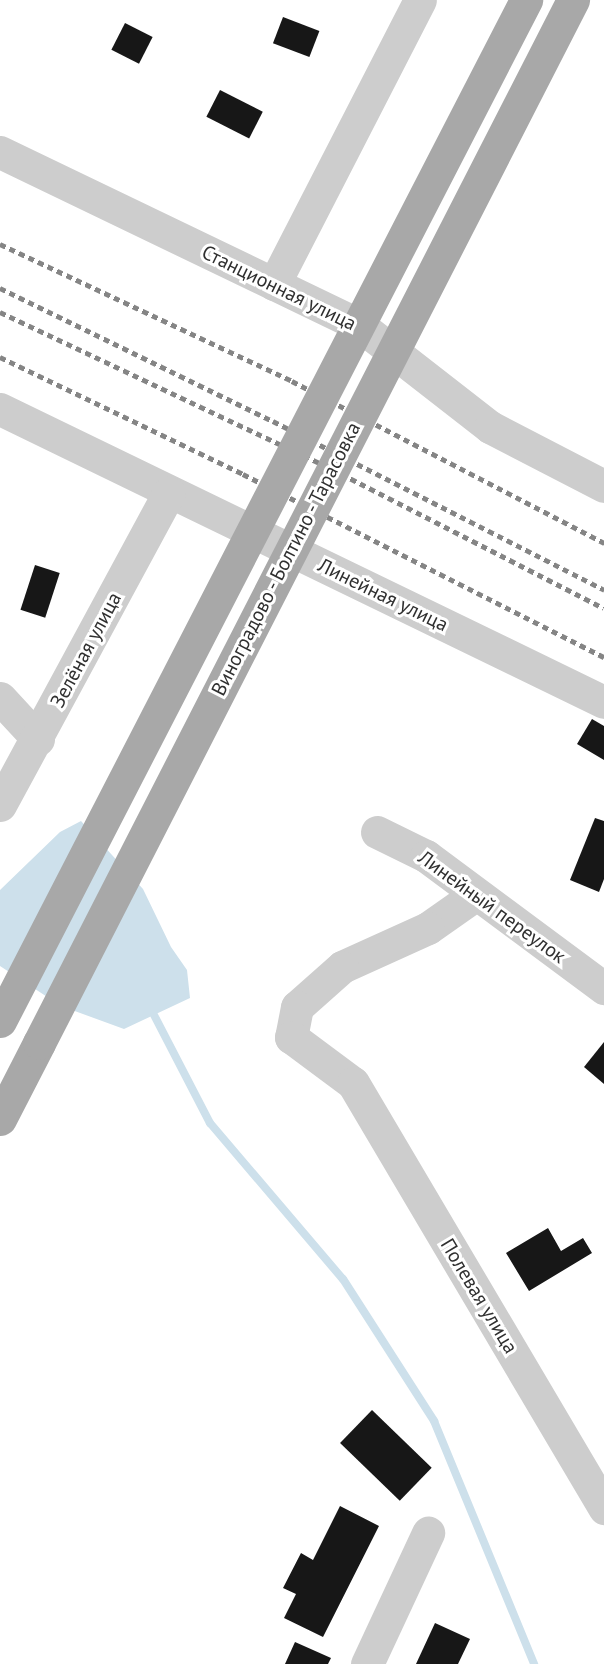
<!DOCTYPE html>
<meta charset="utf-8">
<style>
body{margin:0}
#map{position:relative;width:604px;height:1664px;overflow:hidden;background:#fff;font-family:"PT Sans",sans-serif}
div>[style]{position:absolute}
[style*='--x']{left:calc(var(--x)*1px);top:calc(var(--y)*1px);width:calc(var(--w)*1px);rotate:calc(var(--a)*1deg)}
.water>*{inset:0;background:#cde0eb}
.stream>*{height:8px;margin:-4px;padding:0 4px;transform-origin:4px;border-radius:4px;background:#cde0eb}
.building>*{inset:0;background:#171717;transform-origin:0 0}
.minor>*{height:33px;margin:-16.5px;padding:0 16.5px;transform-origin:16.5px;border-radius:16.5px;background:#cdcdcd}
.major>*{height:33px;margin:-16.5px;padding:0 16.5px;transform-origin:16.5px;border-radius:16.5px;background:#a8a8a8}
.rail>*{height:4.5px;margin-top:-2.25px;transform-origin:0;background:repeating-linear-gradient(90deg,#858585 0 6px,transparent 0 10.5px)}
.major-bridge>*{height:33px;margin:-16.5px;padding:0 16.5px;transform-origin:16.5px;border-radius:16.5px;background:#a8a8a8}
span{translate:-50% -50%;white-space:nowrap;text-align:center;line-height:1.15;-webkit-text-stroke:6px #fff;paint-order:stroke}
.street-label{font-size:20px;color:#303030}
</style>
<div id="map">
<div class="water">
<div style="clip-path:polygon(81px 821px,143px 889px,171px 947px,187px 970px,190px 998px,124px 1029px,61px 1006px,0 966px,0 890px,60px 832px)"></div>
</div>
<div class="stream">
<div style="--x:154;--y:1015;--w:122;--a:62.6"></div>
<div style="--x:210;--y:1123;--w:205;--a:49.6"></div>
<div style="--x:343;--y:1279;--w:169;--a:57.3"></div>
<div style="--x:434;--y:1421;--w:263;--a:67.6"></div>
</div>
<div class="building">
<div style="left:283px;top:17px;width:39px;height:28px;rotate:21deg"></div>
<div style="left:125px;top:23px;width:31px;height:30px;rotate:27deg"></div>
<div style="left:220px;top:90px;width:48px;height:30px;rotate:27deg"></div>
<div style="left:35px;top:565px;width:26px;height:47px;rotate:18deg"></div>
<div style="clip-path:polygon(592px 719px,604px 726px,604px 760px,577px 744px)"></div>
<div style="clip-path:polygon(595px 818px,604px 821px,604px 879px,599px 892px,570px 880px)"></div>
<div style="clip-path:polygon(604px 1042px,604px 1084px,584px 1067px)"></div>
<div style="clip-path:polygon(548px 1228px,561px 1251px,583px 1238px,592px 1253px,529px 1291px,506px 1253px)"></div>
<div style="left:372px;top:1410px;width:83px;height:46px;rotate:44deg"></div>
<div style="clip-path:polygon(340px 1506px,379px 1526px,323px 1637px,284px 1618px,296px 1594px,283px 1588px,301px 1553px,313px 1560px)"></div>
<div style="clip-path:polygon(435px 1623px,470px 1639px,458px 1664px,416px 1664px)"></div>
<div style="clip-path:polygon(295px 1642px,331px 1658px,328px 1664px,285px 1664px)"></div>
</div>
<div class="minor">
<div style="--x:0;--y:152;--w:399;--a:25.7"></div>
<div style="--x:359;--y:325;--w:166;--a:37.9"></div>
<div style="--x:490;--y:427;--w:128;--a:27.4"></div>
<div style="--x:274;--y:284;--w:319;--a:-62.8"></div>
<div style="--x:0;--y:409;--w:671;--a:25.88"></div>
<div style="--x:0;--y:698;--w:56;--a:47.2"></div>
<div style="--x:0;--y:805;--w:355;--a:-61.6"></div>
<div style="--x:377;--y:832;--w:55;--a:26.1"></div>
<div style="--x:426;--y:856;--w:222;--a:36.6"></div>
<div style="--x:475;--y:895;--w:57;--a:144.9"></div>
<div style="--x:428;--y:928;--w:94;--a:155.6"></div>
<div style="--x:342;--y:967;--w:60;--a:138.4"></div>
<div style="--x:297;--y:1007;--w:31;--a:101"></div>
<div style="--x:291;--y:1037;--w:77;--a:36.6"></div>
<div style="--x:353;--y:1083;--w:494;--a:59.4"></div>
<div style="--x:367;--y:1664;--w:145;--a:-65"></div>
</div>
<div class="major">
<div style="--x:0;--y:1119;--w:85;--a:-62.8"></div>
</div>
<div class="rail">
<div style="--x:0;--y:244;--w:323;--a:25.1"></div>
<div style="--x:292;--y:381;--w:352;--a:27.4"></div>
<div style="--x:0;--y:288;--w:304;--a:26"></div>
<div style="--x:273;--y:421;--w:372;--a:27"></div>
<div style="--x:0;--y:312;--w:367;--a:25.3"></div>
<div style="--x:332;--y:469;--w:305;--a:27.1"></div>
<div style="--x:0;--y:357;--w:270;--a:25.7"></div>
<div style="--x:243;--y:474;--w:405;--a:26.9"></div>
</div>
<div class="major-bridge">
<div style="--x:0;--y:1021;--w:1149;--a:-62.74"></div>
<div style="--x:39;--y:1043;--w:1172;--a:-62.89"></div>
</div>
<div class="street-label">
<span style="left:279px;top:288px;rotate:26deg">Станционная улица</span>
<span style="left:286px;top:559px;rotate:-63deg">Виноградово - Болтино - Тарасовка</span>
<span style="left:383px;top:595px;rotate:26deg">Линейная улица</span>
<span style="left:86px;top:650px;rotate:-62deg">Зелёная улица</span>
<span style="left:492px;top:907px;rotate:36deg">Линейный переулок</span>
<span style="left:479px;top:1296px;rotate:59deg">Полевая улица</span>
</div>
</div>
